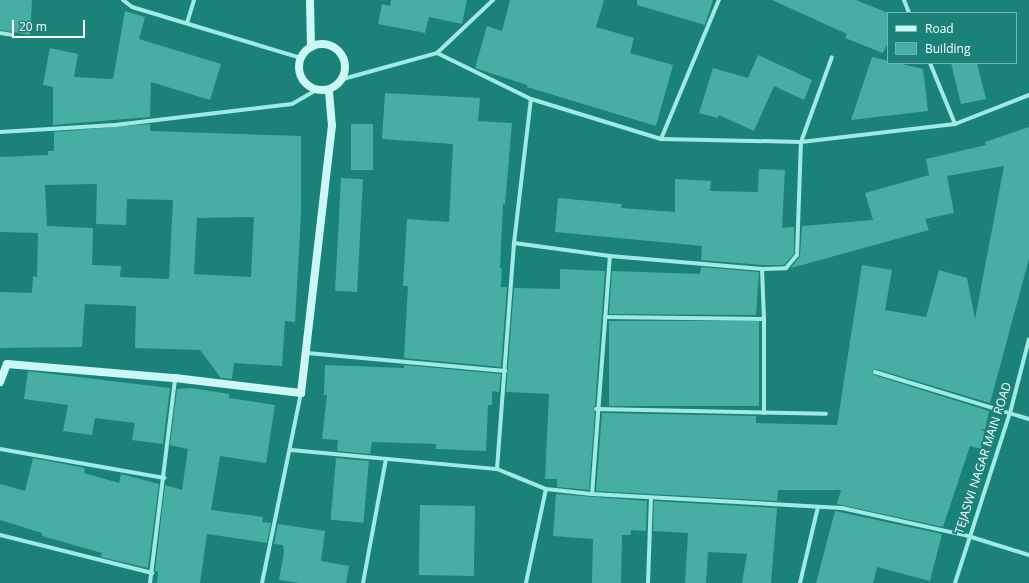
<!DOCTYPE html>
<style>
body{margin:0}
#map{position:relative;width:1029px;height:583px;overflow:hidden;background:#1b8279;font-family:"Open Sans",sans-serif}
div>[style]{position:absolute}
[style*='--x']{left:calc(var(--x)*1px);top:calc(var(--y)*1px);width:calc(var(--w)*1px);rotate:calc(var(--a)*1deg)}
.building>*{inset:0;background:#47aea4;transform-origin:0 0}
.street>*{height:4px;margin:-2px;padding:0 2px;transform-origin:2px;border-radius:2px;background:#9febe3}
.secondary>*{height:8px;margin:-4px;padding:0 4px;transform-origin:4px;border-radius:4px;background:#cbf8f4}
.secondary>.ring{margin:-4px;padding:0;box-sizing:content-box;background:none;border:8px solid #cbf8f4;border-radius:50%}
span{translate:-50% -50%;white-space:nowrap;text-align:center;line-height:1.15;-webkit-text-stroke:4px #1b8279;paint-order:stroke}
.street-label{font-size:12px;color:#fff}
.legend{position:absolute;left:887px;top:12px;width:130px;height:52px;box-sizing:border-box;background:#1b8279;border:1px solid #76b4af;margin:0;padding:5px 7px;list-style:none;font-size:12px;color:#fff}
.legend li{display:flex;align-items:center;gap:8px;height:20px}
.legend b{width:20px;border:1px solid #76b4af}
.scale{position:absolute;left:12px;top:20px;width:73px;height:18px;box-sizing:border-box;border:2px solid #fff;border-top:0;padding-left:5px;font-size:12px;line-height:14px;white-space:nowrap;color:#fff;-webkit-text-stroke:3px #1b8279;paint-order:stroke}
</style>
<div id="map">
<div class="building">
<div style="clip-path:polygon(0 0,32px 0,30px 35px,0 30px)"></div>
<div style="clip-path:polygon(391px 0,467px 0,462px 24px,429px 17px,425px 33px,378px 24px,382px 4px,390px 6px)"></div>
<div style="clip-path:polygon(510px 0,604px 0,596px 27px,634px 38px,630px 53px,673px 65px,656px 126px,527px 87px,527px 85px,475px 68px,487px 26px,502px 31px)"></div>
<div style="clip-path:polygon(637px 0,713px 0,705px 25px,637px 5px)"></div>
<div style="clip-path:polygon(772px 0,856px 0,888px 13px,888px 42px,883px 53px,845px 38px,847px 34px)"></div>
<div style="clip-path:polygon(125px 11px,145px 17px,139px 39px,221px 64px,210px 100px,151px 82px,150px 117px,53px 125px,53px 87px,43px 85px,50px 48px,78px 54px,74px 77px,113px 79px)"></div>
<div style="clip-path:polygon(758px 55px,812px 80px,804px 100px,774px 86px,754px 131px,719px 115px,718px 118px,699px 113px,713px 68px,748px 78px)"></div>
<div style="clip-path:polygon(872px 57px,923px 69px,928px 111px,851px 120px)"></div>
<div style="clip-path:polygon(951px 63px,977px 63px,986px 99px,961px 104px)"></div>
<div style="clip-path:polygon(385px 93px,480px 98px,478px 121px,512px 123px,505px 204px,503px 204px,500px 268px,502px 268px,501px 287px,507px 287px,501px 367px,404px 358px,408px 286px,403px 286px,407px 219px,449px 222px,453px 144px,382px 139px)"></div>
<div style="clip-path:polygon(evenodd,150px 124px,150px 131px,301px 136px,301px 214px,295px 322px,285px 321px,282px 366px,234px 363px,232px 379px,221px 378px,200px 350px,135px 348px,136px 306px,85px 304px,82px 347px,0 348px,0 292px,32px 293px,33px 276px,37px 277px,38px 233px,0 232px,0 157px,48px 155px,48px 151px,54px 151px,54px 132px,150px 124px,97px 184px,96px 224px,126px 225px,127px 199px,173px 200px,169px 279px,120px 277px,121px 266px,92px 265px,93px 228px,47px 226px,45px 185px,97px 184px,150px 124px,254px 217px,251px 277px,194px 274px,197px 218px,254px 217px)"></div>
<div style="left:351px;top:124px;width:22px;height:46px"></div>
<div style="clip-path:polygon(1029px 127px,1029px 259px,990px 403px,876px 369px,872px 371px,874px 375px,989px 411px,981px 449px,970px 446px,943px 527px,837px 504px,841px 490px,778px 490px,777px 501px,596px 491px,602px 413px,756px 416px,756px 423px,837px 425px,862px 265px,892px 270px,885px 310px,926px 317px,939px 270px,967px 278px,975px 319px,1004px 166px,947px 176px,954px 213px,925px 219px,929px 230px,791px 268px,800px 256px,802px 226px,873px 220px,865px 193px,929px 175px,926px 159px,986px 145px,985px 142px)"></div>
<div style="clip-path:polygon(759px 169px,785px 170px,782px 228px,794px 227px,794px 254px,784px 265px,762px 265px,701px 260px,702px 246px,555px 232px,558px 198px,622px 204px,621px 208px,675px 212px,675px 179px,711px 181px,710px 191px,758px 192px)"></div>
<div style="left:341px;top:178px;width:22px;height:113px;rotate:3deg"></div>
<div style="clip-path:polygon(701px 267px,759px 272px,756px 315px,609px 314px,612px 271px,700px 274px)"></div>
<div style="clip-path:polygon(560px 269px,605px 271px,595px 406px,593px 409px,595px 412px,589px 490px,557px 487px,557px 479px,545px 479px,549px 394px,506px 392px,514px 288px,560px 289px)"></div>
<div style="left:609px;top:321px;width:150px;height:85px"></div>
<div style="clip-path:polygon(325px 365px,404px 368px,404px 365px,501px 374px,499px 392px,492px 391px,492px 405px,488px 405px,486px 451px,436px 449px,436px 444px,372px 442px,370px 454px,337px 451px,338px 440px,322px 439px,327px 395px,324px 395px)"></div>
<div style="clip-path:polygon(28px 371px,170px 388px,163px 444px,132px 440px,135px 423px,95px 418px,92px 435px,63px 431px,68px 405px,24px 399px)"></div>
<div style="clip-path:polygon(191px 388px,229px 394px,229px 398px,275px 405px,266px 463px,220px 456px,211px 510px,263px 517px,262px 522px,271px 523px,267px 543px,207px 534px,200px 583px,157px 583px,158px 572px,155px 571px,165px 485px,182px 490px,188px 449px,170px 445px,177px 389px)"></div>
<div style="clip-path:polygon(33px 458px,85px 468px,84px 473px,119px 483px,121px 474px,159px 484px,148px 568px,101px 557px,102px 553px,42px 536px,42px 533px,0 520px,0 484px,25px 491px)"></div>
<div style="left:336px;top:458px;width:33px;height:62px;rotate:5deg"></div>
<div style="clip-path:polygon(556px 494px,647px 501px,646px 531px,631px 530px,631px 535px,622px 535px,621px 583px,592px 583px,593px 539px,553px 536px)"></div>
<div style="clip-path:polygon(654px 501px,777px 508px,771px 583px,742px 583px,747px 554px,708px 552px,706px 583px,685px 583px,688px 533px,653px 531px)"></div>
<div style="left:420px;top:505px;width:55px;height:70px;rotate:1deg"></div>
<div style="clip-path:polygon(835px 511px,942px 534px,930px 581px,877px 567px,873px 583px,816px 583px)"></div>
<div style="clip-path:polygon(278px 524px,325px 531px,321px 561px,349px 566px,346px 583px,299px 583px,279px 580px,284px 552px,283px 545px,274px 544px)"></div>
</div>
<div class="street">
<div style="--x:123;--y:0;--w:11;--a:38"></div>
<div style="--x:132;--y:7;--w:177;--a:16.8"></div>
<div style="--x:904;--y:0;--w:14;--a:69"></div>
<div style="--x:187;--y:23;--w:24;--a:-73"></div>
<div style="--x:0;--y:33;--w:12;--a:9"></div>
<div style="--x:437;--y:53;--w:105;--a:26.1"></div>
<div style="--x:531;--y:99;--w:136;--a:17.1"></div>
<div style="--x:661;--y:139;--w:140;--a:1.2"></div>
<div style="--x:801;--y:142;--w:155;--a:-6.7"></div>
<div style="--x:955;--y:124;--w:79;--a:-21.4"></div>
<div style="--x:930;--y:63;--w:66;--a:67.7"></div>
<div style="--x:343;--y:79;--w:98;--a:-15.5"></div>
<div style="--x:437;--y:53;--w:77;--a:-43.4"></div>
<div style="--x:0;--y:132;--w:115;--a:-3.5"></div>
<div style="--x:115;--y:125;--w:178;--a:-6.8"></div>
<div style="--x:292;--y:104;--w:28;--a:-30"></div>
<div style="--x:661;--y:139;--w:151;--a:-67.4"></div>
<div style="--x:514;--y:243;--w:97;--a:7.7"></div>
<div style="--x:610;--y:256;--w:153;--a:4.9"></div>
<div style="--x:762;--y:269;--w:50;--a:87.7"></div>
<div style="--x:762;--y:269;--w:24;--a:-2"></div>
<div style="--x:786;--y:268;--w:17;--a:-50"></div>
<div style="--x:797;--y:255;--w:113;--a:-88"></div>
<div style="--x:801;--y:142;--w:90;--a:-70"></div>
<div style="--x:605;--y:317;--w:159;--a:0.7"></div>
<div style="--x:764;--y:319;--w:94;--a:90"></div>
<div style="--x:307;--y:353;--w:199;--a:5.2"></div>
<div style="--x:875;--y:372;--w:161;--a:17"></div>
<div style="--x:596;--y:409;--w:230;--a:1.2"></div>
<div style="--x:0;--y:449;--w:167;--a:10"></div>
<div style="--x:291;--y:450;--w:207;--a:5.3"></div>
<div style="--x:497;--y:469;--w:53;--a:22.2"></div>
<div style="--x:546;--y:489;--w:46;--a:6.2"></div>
<div style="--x:592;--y:494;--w:250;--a:3.2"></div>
<div style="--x:842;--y:508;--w:129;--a:12.5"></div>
<div style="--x:968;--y:536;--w:64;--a:17.3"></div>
<div style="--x:497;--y:469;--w:227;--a:-85.7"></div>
<div style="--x:514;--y:243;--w:145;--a:-83.3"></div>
<div style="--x:592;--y:494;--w:239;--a:-85.7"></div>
<div style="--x:0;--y:535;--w:157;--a:14"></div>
<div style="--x:150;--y:583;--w:207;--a:-83"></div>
<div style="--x:262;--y:583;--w:194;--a:-78.4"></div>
<div style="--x:363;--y:583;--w:126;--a:-79.5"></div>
<div style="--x:526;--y:583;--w:96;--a:-78"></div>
<div style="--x:648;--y:583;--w:85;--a:-88"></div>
<div style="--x:800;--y:583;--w:78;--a:-76.7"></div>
<div style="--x:955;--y:583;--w:179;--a:-72.1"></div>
<div style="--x:1010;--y:413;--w:76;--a:-75.6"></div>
</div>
<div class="secondary">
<div style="--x:310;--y:0;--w:47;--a:88.8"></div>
<div class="ring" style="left:299px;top:44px;width:38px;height:38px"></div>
<div style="--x:0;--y:382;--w:19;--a:-69"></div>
<div style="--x:7;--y:364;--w:169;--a:4.8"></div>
<div style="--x:175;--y:378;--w:127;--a:6.8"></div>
<div style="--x:301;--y:393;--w:269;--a:-83.4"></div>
<div style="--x:332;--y:126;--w:36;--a:-95"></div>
</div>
<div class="street-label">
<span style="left:983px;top:458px;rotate:-72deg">TEJASWI NAGAR MAIN ROAD</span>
</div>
<ul class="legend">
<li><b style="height:5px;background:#cbf8f4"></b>Road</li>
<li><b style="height:11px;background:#47aea4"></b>Building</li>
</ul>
<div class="scale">20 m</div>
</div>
